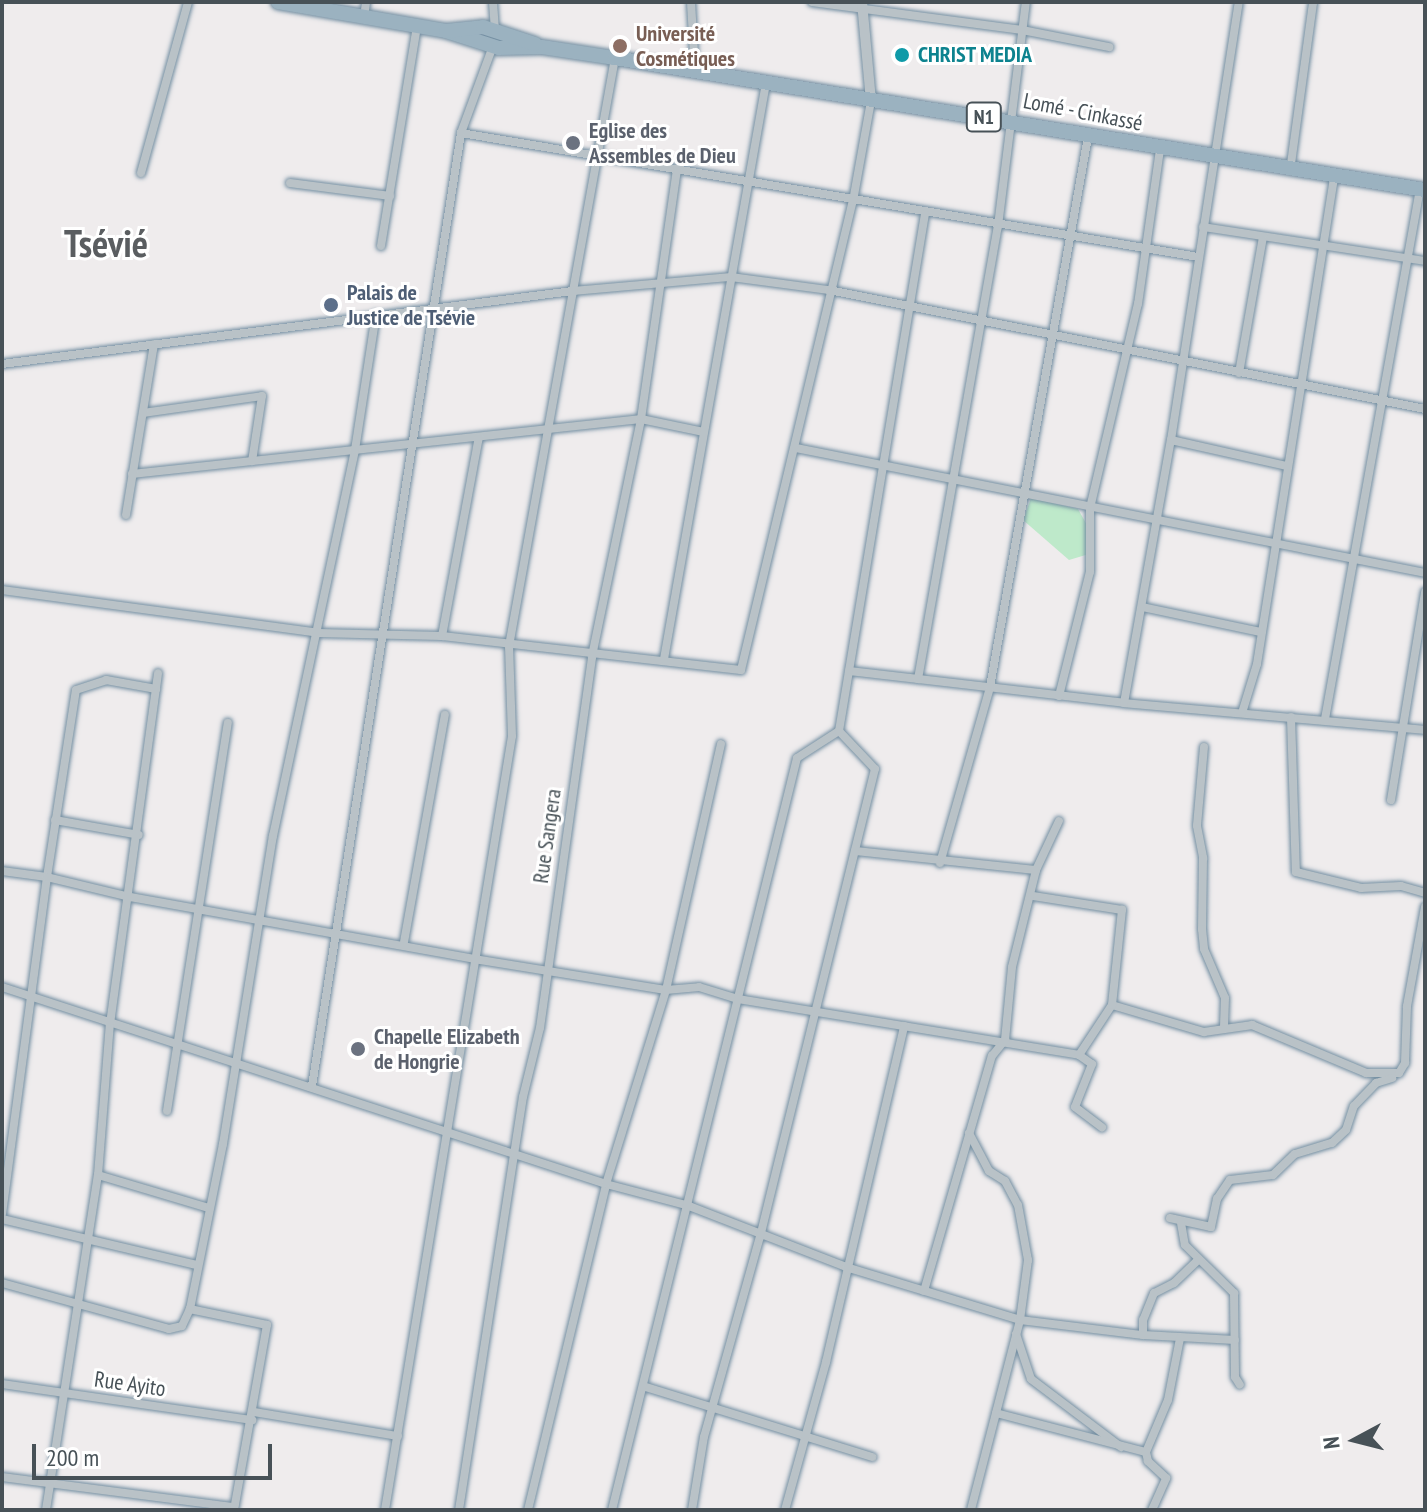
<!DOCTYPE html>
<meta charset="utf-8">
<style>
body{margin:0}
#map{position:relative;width:1427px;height:1512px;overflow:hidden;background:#efeced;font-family:"PT Sans Narrow",sans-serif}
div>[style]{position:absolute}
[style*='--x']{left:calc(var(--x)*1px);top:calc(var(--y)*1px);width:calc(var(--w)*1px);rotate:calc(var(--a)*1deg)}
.green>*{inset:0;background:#bee9ca}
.roads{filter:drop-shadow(0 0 2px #748fa2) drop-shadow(0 0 2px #748fa2)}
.minor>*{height:8px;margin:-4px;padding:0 4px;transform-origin:4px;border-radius:4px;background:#b9c2c7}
.tertiary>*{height:10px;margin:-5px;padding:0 5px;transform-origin:5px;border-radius:5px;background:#b9c2c7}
.trunk>*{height:14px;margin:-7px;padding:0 7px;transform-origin:7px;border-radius:7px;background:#9bb2c0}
.dots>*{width:22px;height:22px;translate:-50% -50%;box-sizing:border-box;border:4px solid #fff;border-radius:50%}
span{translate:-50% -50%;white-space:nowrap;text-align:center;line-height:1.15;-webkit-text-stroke:6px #fff;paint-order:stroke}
.shield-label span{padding:2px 6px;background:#fff;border:2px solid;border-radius:6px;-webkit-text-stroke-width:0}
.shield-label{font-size:20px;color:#475157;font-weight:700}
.education-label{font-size:22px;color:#785e54;font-weight:700}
.left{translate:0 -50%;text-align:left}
.culture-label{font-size:22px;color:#0d838f;font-weight:700}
.street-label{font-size:22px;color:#475157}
.worship-label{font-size:22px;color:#5b616d;font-weight:700}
.service-label{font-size:22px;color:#4e5e75;font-weight:700}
.town-label{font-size:38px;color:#5a5d60;font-weight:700}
.frame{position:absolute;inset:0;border:4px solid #475157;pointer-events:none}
.north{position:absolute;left:1315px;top:1400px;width:80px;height:80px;-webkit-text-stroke:6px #fff;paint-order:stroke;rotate:263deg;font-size:22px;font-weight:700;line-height:32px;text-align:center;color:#475157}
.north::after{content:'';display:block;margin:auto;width:28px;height:36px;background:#475157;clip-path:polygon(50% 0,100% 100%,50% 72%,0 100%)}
.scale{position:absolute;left:32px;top:1444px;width:240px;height:36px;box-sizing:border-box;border:4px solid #475157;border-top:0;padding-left:10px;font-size:24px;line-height:28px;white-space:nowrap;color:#475157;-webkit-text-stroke:6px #fff;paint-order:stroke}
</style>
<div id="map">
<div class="green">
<div style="clip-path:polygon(1031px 498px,1078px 509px,1092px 534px,1089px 554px,1069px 560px,1023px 520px)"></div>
</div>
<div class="roads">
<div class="minor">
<div style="--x:493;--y:2;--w:28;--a:86"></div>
<div style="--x:691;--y:2;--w:69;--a:86.7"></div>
<div style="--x:812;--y:2;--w:212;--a:7.6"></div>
<div style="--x:1022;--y:30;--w:89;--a:11.1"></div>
<div style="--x:364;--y:17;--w:15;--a:-82"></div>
<div style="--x:461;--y:133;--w:747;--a:9.55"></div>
<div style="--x:1290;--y:171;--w:171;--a:-82.2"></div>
<div style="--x:141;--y:173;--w:177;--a:-74.6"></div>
<div style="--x:290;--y:183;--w:101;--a:7.4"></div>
<div style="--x:1203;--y:227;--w:225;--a:8.7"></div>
<div style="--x:381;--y:246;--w:223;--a:-80.7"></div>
<div style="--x:2;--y:364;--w:576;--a:-7.29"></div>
<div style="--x:573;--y:291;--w:159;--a:-5.1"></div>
<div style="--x:731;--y:277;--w:99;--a:7.6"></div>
<div style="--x:829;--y:290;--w:608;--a:11.29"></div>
<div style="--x:1239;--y:373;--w:138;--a:-80"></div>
<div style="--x:143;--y:413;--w:120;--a:-8.1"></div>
<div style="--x:262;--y:396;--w:66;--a:98.7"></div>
<div style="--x:1171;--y:440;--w:118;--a:12.7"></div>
<div style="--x:796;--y:448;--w:641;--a:11.24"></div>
<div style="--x:132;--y:474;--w:512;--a:-6.17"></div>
<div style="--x:641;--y:419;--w:64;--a:11.7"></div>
<div style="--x:126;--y:515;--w:173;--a:-80.7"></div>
<div style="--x:2;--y:590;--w:319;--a:7.7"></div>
<div style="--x:318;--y:633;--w:124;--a:1.4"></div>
<div style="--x:442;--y:636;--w:301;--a:6.5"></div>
<div style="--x:741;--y:670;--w:482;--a:-76.6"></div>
<div style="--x:853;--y:201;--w:102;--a:-79.8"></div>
<div style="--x:1142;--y:607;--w:122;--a:11.9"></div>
<div style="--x:442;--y:636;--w:202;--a:-79.5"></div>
<div style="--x:664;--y:659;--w:585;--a:-79.96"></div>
<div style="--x:849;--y:671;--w:277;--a:6.6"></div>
<div style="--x:1124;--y:703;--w:302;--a:5.1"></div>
<div style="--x:918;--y:679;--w:460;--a:-80"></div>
<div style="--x:998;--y:226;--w:226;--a:-82.9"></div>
<div style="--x:1059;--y:696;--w:128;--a:-76"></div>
<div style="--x:1090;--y:572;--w:64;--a:-90"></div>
<div style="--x:1090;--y:508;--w:210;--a:-76.8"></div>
<div style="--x:1138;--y:304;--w:157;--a:-81.9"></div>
<div style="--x:1124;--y:703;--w:267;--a:-79.9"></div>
<div style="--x:1171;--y:440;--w:443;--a:-81.2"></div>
<div style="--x:1242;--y:713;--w:51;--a:-73"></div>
<div style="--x:1257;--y:664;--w:492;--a:-81"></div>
<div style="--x:1291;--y:717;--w:155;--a:88.2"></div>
<div style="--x:1296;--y:872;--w:67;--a:13.8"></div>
<div style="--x:1361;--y:888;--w:40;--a:-2.9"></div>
<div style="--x:1401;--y:886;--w:25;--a:16"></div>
<div style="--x:1325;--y:719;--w:538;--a:-79.84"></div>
<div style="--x:1204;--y:747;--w:79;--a:95.1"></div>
<div style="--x:1197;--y:826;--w:33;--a:79"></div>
<div style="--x:1203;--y:858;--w:71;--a:90.8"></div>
<div style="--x:1202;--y:929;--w:20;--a:84"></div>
<div style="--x:1204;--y:949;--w:53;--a:66.8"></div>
<div style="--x:1225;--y:998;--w:28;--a:92"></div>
<div style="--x:1391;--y:800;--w:211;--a:-80.7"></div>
<div style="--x:55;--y:820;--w:85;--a:10.1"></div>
<div style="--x:855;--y:851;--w:182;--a:6"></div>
<div style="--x:940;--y:863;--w:183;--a:-74.1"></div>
<div style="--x:990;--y:687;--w:559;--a:-79.9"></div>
<div style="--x:2;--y:871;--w:45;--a:7.6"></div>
<div style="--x:47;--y:877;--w:189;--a:-81.2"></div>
<div style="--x:76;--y:690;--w:32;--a:-18"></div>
<div style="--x:106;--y:680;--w:51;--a:10.2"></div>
<div style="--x:404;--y:942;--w:231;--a:-79.8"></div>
<div style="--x:2;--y:987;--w:635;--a:18.06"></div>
<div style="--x:606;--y:1184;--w:86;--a:14.8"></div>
<div style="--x:689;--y:1206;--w:168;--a:21.2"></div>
<div style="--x:846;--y:1267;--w:182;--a:16.9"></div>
<div style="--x:1020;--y:1320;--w:196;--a:104.5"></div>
<div style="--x:1112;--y:1005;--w:96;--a:16.4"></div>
<div style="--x:1204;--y:1032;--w:49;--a:-8.3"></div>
<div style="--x:1252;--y:1025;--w:124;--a:22.8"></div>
<div style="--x:1366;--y:1073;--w:33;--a:0"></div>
<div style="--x:1399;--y:1073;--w:12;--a:-59"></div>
<div style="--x:1405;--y:1063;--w:57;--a:-88"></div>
<div style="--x:1407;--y:1006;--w:101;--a:-79.7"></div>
<div style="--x:1079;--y:1055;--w:16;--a:35"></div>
<div style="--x:1092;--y:1064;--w:46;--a:111.6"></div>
<div style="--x:1075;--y:1107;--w:34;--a:37"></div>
<div style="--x:312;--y:1086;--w:965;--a:-81.11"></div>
<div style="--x:461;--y:133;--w:93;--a:-69.8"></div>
<div style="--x:167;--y:1111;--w:393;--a:-81.1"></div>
<div style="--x:969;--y:1133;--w:43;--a:62.2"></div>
<div style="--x:989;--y:1171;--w:19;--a:32"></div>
<div style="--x:1005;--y:1181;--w:27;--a:62"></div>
<div style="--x:1018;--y:1205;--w:56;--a:79.7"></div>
<div style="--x:1028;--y:1260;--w:61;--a:97.6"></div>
<div style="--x:1020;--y:1320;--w:124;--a:7"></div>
<div style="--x:98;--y:1175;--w:116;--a:16.6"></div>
<div style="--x:2;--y:1214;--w:340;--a:-82.4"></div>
<div style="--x:47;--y:877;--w:85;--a:13.5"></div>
<div style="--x:130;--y:897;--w:350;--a:10.2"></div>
<div style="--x:474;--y:959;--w:194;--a:9.2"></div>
<div style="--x:666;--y:990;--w:33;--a:-5"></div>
<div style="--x:699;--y:987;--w:41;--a:17.1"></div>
<div style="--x:738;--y:999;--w:346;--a:9.3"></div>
<div style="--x:1079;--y:1055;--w:60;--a:-56.6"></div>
<div style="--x:1112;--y:1005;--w:96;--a:-84"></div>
<div style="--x:1122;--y:910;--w:90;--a:-171.1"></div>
<div style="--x:1170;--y:1218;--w:42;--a:12.4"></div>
<div style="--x:1211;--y:1227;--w:29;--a:-78"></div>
<div style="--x:1217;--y:1199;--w:23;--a:-56"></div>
<div style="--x:1230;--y:1180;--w:43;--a:-6.6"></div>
<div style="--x:1273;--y:1175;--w:30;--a:-44"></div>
<div style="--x:1295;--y:1154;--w:39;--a:-17"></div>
<div style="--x:1332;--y:1143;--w:19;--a:-43"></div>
<div style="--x:1346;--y:1130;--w:25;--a:-72"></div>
<div style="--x:1354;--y:1106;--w:32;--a:-46"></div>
<div style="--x:1376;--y:1083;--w:17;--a:-17"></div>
<div style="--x:2;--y:1219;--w:200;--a:13.3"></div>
<div style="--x:1181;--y:1223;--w:22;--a:80"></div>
<div style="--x:1185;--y:1245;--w:69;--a:44.4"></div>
<div style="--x:1234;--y:1293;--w:84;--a:89.3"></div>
<div style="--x:1235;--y:1377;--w:9;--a:58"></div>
<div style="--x:1197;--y:1261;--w:32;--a:136"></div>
<div style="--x:1174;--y:1283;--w:22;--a:153"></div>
<div style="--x:1154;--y:1293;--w:29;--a:112"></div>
<div style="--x:1143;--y:1320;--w:15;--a:90"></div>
<div style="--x:1143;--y:1335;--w:92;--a:3.1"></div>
<div style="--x:2;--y:1283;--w:173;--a:15.4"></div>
<div style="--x:169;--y:1329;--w:13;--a:-13"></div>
<div style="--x:182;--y:1326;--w:19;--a:-65"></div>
<div style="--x:924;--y:1291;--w:245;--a:-73.9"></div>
<div style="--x:992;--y:1056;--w:21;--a:-51"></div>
<div style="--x:1005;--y:1040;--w:73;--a:-84.5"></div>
<div style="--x:1012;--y:967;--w:100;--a:-76.1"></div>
<div style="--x:1036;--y:870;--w:54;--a:-64.9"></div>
<div style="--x:1016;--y:1334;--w:47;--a:71.6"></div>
<div style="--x:1031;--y:1379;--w:113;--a:37.1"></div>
<div style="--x:2;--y:1384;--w:253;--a:8.2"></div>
<div style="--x:646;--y:1387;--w:237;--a:17.2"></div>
<div style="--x:254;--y:1412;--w:146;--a:9.5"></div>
<div style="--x:996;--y:1413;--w:155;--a:14.6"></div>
<div style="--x:2;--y:1477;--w:234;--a:7.4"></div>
<div style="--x:46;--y:1510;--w:339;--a:-81.2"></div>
<div style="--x:98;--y:1175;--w:151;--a:-85.5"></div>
<div style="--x:110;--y:1024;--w:354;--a:-82.2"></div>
<div style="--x:234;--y:1510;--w:188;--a:-79.9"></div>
<div style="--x:267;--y:1325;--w:79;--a:-168.3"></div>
<div style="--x:190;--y:1309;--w:168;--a:-78.7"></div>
<div style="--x:223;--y:1144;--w:312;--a:-80.8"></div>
<div style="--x:273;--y:836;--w:395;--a:-78"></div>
<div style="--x:355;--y:450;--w:137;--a:-81.2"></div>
<div style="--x:385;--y:1510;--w:784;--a:-80.68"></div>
<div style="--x:512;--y:736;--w:90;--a:-91.9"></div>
<div style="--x:509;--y:646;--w:597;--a:-79.78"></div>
<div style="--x:459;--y:1510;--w:418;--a:-81.2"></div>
<div style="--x:523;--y:1097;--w:71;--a:-76.2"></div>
<div style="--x:540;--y:1028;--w:376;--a:-82"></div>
<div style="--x:592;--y:656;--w:242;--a:-78.3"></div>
<div style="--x:641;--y:419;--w:253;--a:-81.8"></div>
<div style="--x:528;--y:1510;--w:335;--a:-76.5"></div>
<div style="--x:606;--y:1184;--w:203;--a:-72.8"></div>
<div style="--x:666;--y:990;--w:252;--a:-77.4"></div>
<div style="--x:612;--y:1510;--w:774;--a:-76.18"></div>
<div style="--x:797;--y:758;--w:50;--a:-32.7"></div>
<div style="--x:839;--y:731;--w:524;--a:-80.56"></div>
<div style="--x:692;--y:1510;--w:74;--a:-80.7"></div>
<div style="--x:704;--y:1437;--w:208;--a:-74.4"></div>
<div style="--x:760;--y:1237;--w:482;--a:-76.2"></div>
<div style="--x:875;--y:769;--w:52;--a:-133.5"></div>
<div style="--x:785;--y:1510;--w:154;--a:-74.5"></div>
<div style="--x:826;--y:1362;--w:345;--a:-76.9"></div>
<div style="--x:1152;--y:1510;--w:35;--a:-66"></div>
<div style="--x:1166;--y:1478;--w:25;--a:-137"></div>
<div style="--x:1148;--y:1461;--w:9;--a:-103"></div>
<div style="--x:1146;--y:1452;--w:56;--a:-67.1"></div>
<div style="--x:1168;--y:1400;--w:63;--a:-79"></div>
</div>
<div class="tertiary">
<div style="--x:862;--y:2;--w:99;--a:84.8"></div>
</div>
<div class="trunk">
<div style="--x:278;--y:2;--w:170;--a:9.8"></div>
<div style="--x:446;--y:31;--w:56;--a:17.8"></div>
<div style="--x:499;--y:48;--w:43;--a:-1.3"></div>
<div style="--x:542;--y:47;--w:74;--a:8.6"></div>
<div style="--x:615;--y:58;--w:821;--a:9.26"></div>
<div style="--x:446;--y:31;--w:37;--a:-6"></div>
<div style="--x:483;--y:27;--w:55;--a:18.1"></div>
</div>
</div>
<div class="dots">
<div style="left:620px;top:46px;background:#8d6e63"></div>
<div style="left:902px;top:55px;background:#0f9aa8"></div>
<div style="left:573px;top:143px;background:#6b7280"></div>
<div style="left:331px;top:305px;background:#5c6f8a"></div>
<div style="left:358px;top:1049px;background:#6b7280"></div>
</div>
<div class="shield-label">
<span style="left:984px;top:117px">N1</span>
</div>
<div class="education-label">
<span class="left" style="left:636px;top:46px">Université<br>Cosmétiques</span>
</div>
<div class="culture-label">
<span class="left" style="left:918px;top:55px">CHRIST MEDIA</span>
</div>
<div class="street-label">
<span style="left:1083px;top:112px;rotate:11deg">Lomé - Cinkassé</span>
<span style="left:547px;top:836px;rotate:-82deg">Rue Sangera</span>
<span style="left:130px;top:1384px;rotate:8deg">Rue Ayito</span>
</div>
<div class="worship-label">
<span class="left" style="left:589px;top:143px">Eglise des<br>Assembles de Dieu</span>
<span class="left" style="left:374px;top:1049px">Chapelle Elizabeth<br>de Hongrie</span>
</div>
<div class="service-label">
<span class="left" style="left:347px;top:305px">Palais de<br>Justice de Tsévie</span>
</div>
<div class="town-label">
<span style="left:106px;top:243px">Tsévié</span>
</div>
<div class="frame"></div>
<div class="north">N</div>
<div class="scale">200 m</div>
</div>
